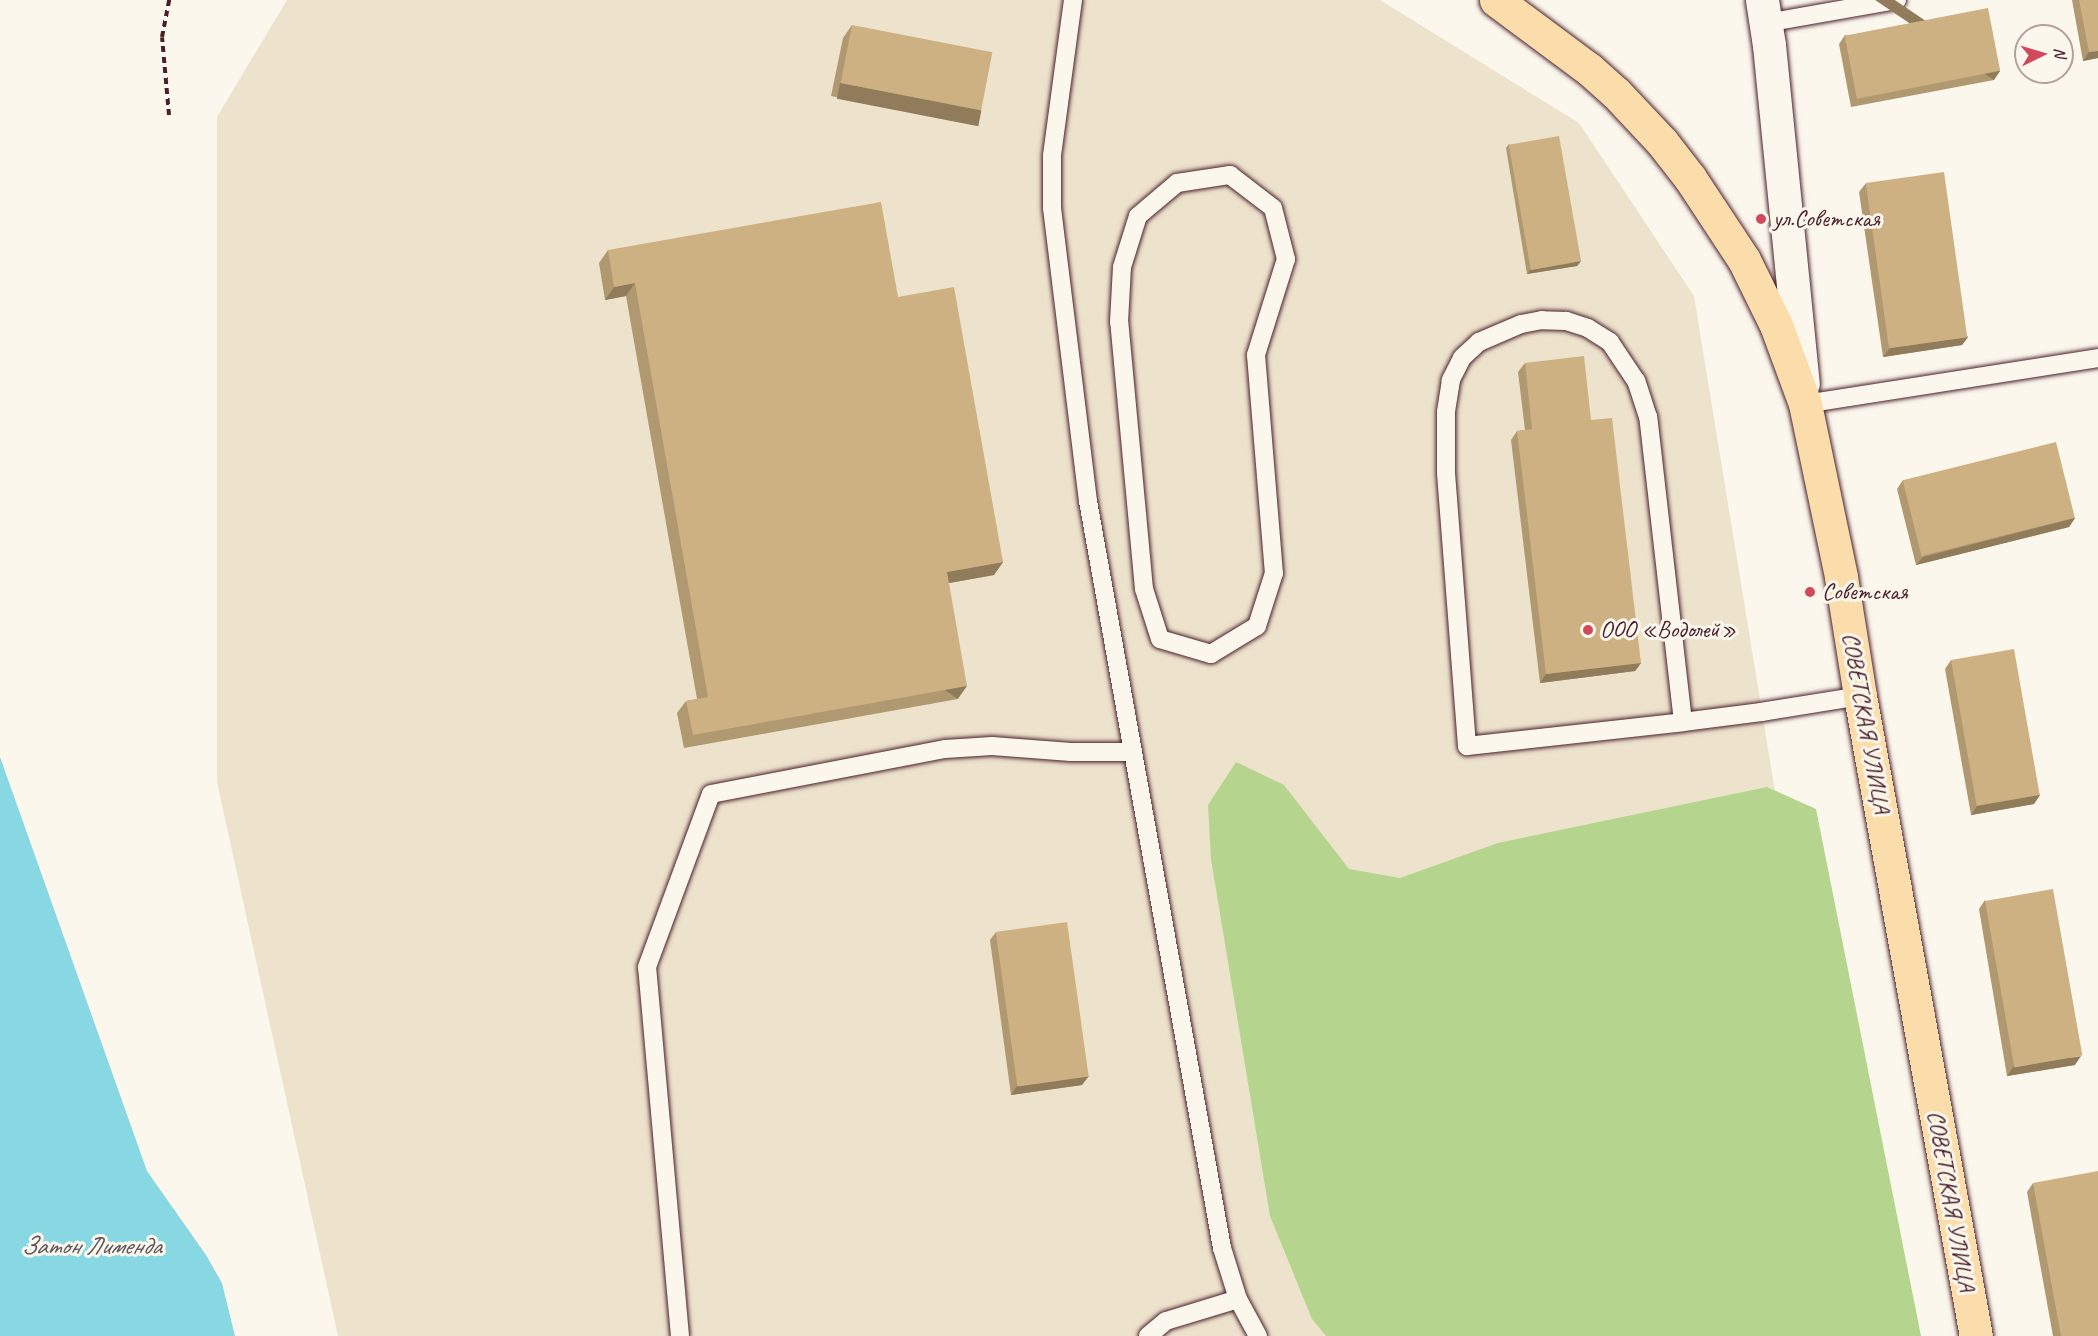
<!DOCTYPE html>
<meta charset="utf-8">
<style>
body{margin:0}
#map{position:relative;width:2098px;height:1336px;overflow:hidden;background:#fbf7ec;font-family:Caveat,sans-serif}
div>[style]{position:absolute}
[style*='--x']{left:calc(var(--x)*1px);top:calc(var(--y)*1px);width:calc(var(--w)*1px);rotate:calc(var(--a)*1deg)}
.built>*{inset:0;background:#ede2cc}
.green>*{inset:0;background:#b5d48e}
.water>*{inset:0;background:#87d8e2}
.path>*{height:4px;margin-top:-2px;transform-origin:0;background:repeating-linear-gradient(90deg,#4a1f2b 0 6px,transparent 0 10.5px)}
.roads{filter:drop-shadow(0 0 2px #4a1f2b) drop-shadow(0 0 2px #4a1f2b)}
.service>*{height:18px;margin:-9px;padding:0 9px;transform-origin:9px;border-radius:9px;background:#fbf7ec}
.minor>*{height:33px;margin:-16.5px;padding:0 16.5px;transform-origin:16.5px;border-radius:16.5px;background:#fbf7ec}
.primary>*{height:33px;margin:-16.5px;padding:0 16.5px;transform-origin:16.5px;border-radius:16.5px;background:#faddab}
.wall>*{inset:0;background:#b09870}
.shaded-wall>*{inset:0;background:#907c5b;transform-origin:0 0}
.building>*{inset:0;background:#cdb182;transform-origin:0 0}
.dots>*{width:16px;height:16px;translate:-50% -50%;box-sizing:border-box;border:3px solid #fbf7ec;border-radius:50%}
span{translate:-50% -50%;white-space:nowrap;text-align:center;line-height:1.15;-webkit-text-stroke:6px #fbf7ec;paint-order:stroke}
.poi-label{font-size:24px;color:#4a1f2b}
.left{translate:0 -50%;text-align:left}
.street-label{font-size:24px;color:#4a1f2b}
.water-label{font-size:26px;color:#5c5662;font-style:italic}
.north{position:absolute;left:2014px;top:24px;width:60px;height:60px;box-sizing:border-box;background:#fbf7ec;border:2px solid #b4a19f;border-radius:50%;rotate:85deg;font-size:16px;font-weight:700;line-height:24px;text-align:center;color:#4a1f2b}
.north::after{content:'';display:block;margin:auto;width:21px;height:27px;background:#d1495b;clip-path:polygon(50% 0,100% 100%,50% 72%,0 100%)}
</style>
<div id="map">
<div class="built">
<div style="clip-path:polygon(287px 0,1380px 0,1579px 123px,1694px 296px,1864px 1336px,338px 1336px,217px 782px,217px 117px)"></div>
</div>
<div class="green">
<div style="clip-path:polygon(1236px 762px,1284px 785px,1349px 869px,1400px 878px,1498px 843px,1767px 787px,1816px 809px,1921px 1336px,1326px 1336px,1312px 1319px,1270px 1216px,1211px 859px,1208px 805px)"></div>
</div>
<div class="water">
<div style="clip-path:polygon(0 757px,147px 1171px,206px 1255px,222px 1283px,235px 1336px,0 1336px)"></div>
</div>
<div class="path">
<div style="--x:169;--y:115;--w:78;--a:-95.1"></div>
<div style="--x:162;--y:37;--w:38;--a:-79"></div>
</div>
<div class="roads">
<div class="service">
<div style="--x:1073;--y:0;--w:157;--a:97.7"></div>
<div style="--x:1052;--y:156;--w:52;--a:90"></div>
<div style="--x:1052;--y:208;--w:295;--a:83"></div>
<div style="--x:1088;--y:501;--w:759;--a:79.83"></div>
<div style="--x:1222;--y:1248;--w:53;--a:72.6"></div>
<div style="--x:1238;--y:1299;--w:42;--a:61.6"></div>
<div style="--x:1766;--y:23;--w:133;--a:-10"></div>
<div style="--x:1230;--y:175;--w:54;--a:37.5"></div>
<div style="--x:1273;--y:208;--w:53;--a:75.7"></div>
<div style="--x:1286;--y:259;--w:101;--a:107.4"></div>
<div style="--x:1256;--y:355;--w:219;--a:85.3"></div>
<div style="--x:1274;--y:573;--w:56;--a:107.8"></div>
<div style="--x:1257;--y:626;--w:54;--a:148.7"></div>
<div style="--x:1211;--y:654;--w:53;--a:-163.6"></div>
<div style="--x:1160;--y:639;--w:52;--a:-107.7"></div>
<div style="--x:1144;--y:589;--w:268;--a:-95.3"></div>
<div style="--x:1119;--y:322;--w:55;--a:-86.9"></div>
<div style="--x:1122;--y:267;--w:53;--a:-72.6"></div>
<div style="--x:1138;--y:216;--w:51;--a:-40.2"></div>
<div style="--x:1177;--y:183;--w:54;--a:-8.6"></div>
<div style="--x:1805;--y:404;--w:297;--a:-8.9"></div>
<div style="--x:1683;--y:722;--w:307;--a:-96.5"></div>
<div style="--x:1648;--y:417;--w:38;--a:-108"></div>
<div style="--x:1636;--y:381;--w:47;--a:-123.7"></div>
<div style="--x:1610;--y:342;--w:26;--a:-148"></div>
<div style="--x:1588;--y:328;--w:23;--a:-162"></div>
<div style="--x:1566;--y:321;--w:24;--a:-178"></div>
<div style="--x:1542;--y:320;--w:21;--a:169"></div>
<div style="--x:1521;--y:324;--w:46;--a:156.8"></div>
<div style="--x:1479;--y:342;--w:23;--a:137"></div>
<div style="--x:1462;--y:358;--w:25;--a:117"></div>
<div style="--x:1451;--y:380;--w:32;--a:99"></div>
<div style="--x:1446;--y:412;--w:61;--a:90"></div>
<div style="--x:1446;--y:473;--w:274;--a:85.6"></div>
<div style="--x:1467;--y:746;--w:217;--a:-6.3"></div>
<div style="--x:1683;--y:722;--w:79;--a:-7.3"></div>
<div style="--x:1761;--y:712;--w:100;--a:-9.2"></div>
<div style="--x:680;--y:1336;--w:370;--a:-95.1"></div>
<div style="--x:647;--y:967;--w:184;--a:-69.7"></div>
<div style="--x:711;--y:794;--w:238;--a:-10.9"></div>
<div style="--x:945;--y:749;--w:47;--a:-3.7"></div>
<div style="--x:992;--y:746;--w:79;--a:4.3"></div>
<div style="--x:1071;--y:752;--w:61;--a:0"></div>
<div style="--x:1148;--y:1336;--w:23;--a:-40"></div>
<div style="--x:1166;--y:1321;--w:75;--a:-17"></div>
</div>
<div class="minor">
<div style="--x:1762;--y:0;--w:46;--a:81.2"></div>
<div style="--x:1769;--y:45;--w:340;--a:84.3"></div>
</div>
<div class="primary">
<div style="--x:1496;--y:0;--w:116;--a:36.6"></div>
<div style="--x:1589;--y:69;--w:36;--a:42"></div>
<div style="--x:1616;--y:93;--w:67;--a:46.8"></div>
<div style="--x:1662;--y:142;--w:46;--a:52.1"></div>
<div style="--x:1690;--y:178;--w:98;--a:56.6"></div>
<div style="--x:1744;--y:260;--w:72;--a:63.8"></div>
<div style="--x:1776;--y:325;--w:84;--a:69.8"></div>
<div style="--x:1805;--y:404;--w:177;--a:78.2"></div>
<div style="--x:1841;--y:577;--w:121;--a:80.9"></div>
<div style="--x:1860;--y:696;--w:650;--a:79.73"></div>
</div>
</div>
<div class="wall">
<div style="clip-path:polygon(2072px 0,2098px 0,2098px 58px,2083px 61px)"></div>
<div style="clip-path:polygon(852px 25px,981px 111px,972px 124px,831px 96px,843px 38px)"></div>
<div style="clip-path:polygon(1845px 35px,2000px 71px,1994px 80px,1851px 107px,1839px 44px)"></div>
<div style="clip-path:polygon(1509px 144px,1581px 261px,1577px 266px,1527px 274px,1506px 148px)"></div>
<div style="clip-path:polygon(1866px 183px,1968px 337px,1962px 345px,1883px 357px,1859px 192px)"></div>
<div style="clip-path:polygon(608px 250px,898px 297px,1003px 562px,994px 575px,949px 583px,958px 699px,684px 748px,677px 713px,686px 701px,697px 699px,626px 296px,605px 300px,599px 263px)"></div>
<div style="clip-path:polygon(1525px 363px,1591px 420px,1641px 663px,1635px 671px,1540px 683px,1511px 440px,1517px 431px,1525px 430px,1518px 372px)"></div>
<div style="clip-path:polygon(1903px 480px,2075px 518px,2069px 527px,1916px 565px,1897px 489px)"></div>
<div style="clip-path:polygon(1951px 660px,2040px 795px,2034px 804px,1971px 815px,1945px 669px)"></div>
<div style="clip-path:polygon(1985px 900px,2075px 1065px,2007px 1076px,1979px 909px)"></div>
<div style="clip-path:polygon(996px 932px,1082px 1085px,1011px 1095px,990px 940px)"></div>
<div style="clip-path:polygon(2033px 1183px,2098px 1336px,2053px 1336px,2027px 1192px)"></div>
</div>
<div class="shaded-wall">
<div style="clip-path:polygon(2098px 51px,2098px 58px,2083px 61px,2089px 52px)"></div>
<div style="left:2000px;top:71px;width:11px;height:145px;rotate:124deg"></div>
<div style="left:840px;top:83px;width:144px;height:16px;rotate:11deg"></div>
<div style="clip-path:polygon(1581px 261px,1577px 266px,1527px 274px,1530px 270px)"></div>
<div style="clip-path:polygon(635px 283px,626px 296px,605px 300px,614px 287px)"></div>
<div style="clip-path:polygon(1968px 337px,1962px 345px,1883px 357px,1890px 348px)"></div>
<div style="clip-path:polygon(2075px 518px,2069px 527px,1916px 565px,1923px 557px)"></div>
<div style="clip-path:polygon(1003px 562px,994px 575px,938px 585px,947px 572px)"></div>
<div style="clip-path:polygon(1641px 663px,1635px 671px,1540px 683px,1546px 674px)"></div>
<div style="left:967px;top:686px;width:16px;height:278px;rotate:125deg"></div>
<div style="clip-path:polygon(2040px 795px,2034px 804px,1971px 815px,1977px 806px)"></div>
<div style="clip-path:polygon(2081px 1056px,2075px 1065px,2007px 1076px,2013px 1067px)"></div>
<div style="clip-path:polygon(1089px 1076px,1082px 1085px,1011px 1095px,1017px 1086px)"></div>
</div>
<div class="building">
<div style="clip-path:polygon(2079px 0,2098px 0,2098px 51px,2089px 52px)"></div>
<div style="left:1988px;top:8px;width:64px;height:146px;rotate:79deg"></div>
<div style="left:852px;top:25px;width:143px;height:59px;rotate:11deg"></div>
<div style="left:1559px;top:136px;width:127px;height:51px;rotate:80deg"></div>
<div style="left:1944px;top:172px;width:167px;height:79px;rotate:82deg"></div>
<div style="clip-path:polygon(881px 202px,898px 297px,954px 287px,1003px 562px,947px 572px,967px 686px,693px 735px,686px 701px,708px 697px,635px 283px,614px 287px,608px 250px)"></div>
<div style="clip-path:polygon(1584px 356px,1591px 420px,1612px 418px,1641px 663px,1546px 674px,1517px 431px,1532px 429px,1525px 363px)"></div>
<div style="left:2056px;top:442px;width:78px;height:158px;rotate:76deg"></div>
<div style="left:2014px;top:649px;width:148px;height:64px;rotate:80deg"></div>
<div style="left:2053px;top:889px;width:169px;height:69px;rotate:80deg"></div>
<div style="left:1067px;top:922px;width:156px;height:72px;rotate:82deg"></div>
<div style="clip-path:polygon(2098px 1171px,2098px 1336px,2061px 1336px,2033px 1183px)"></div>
</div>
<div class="dots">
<div style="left:1761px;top:219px;background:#d1495b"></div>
<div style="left:1810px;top:592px;background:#d1495b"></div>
<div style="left:1588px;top:630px;background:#d1495b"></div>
</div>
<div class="poi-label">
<span class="left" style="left:1773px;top:219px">ул.Советская</span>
<span class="left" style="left:1822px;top:592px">Советская</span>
<span class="left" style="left:1600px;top:630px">ООО «Водолей»</span>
</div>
<div class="street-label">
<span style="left:1866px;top:723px;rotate:80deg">СОВЕТСКАЯ УЛИЦА</span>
<span style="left:1951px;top:1201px;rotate:80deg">СОВЕТСКАЯ УЛИЦА</span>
</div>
<div class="water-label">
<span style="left:91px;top:1246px">Затон Лименда</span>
</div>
<div class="north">N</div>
</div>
